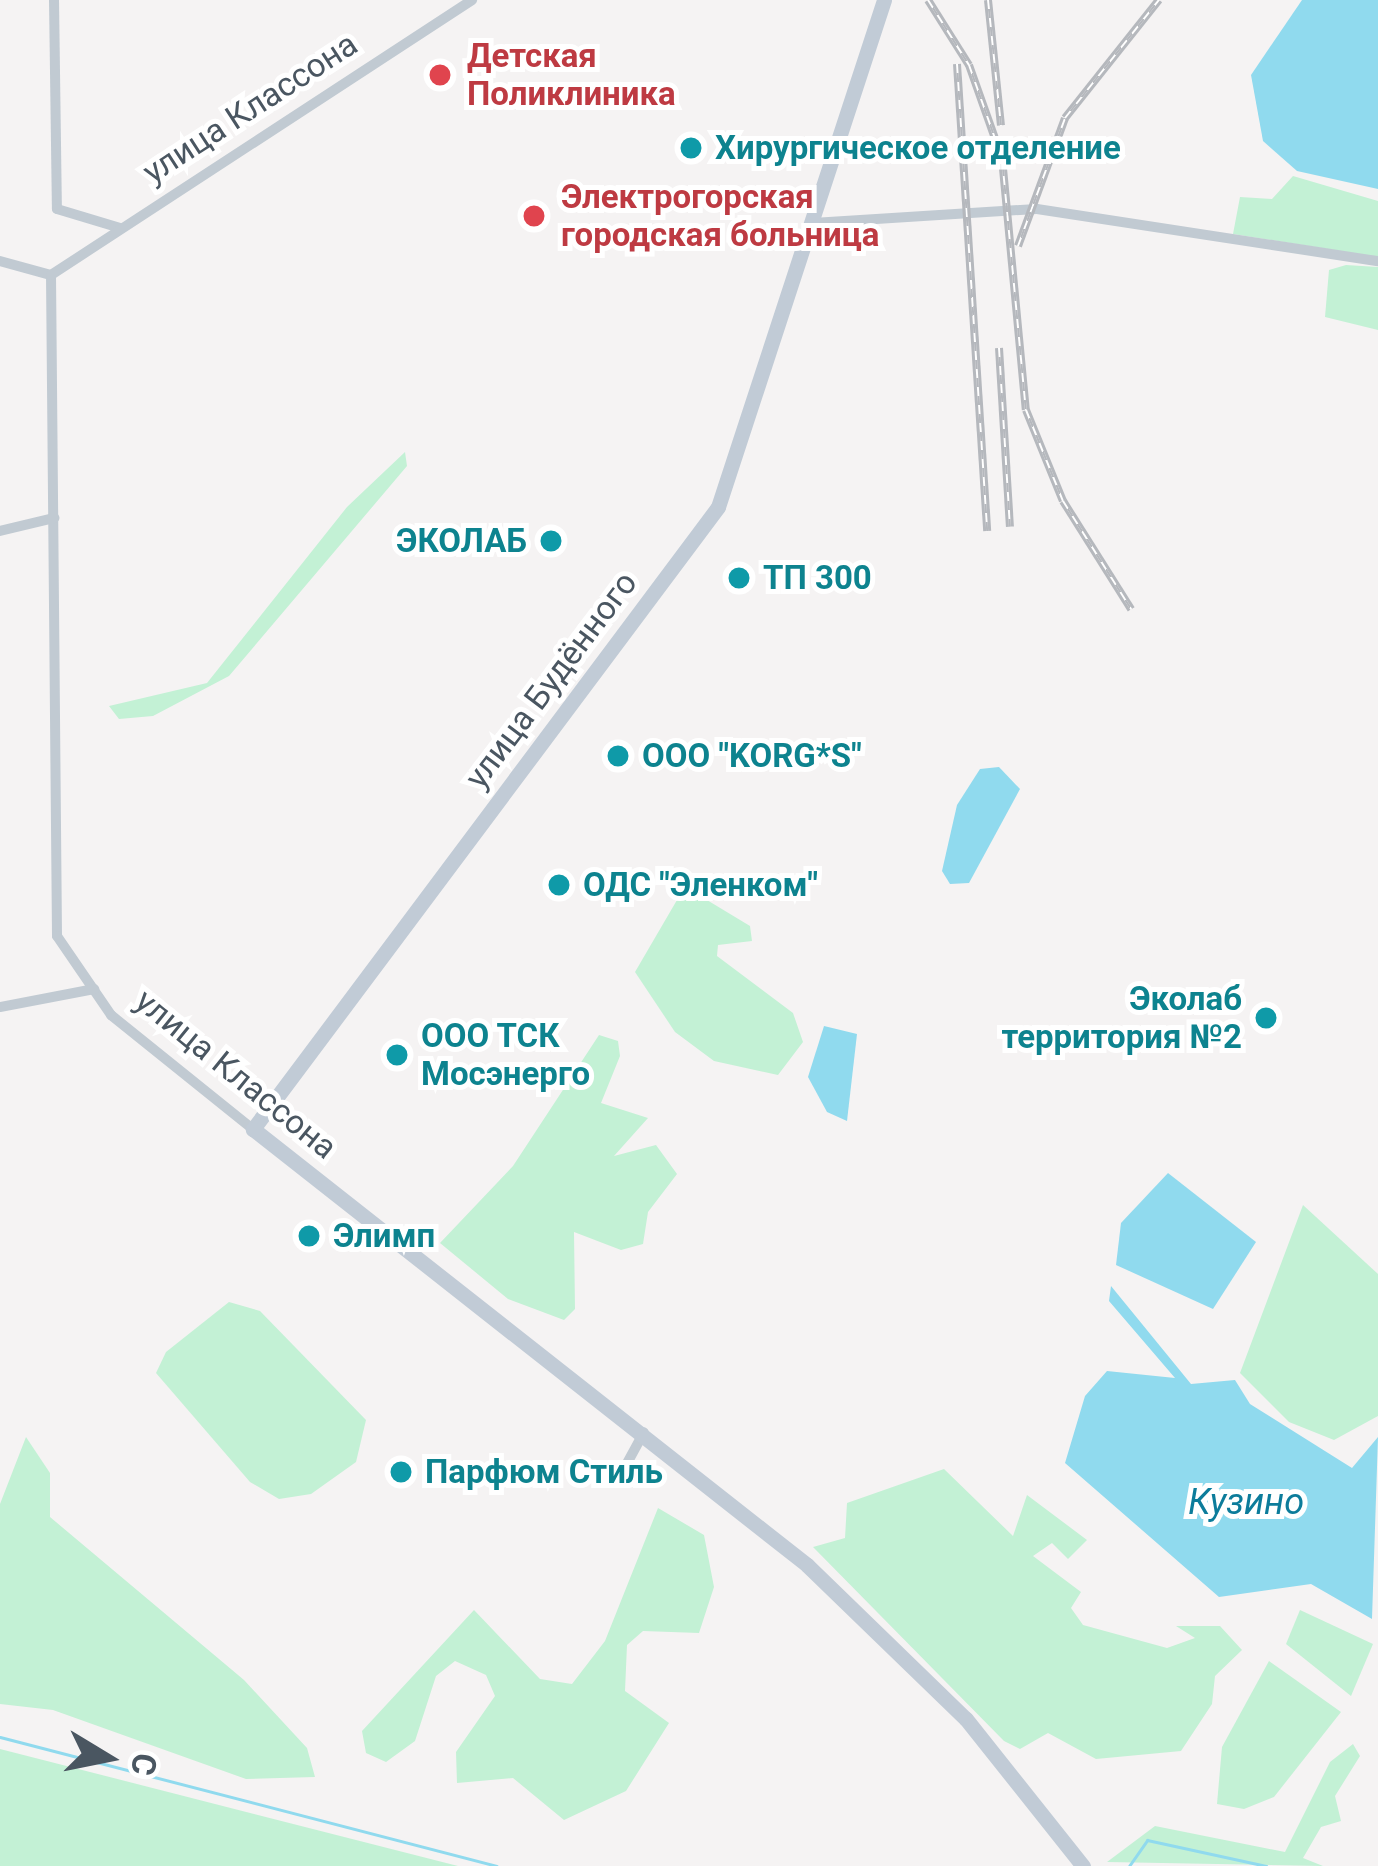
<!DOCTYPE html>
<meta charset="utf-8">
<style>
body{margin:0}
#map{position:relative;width:1378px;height:1866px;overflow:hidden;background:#f5f3f3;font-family:Roboto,sans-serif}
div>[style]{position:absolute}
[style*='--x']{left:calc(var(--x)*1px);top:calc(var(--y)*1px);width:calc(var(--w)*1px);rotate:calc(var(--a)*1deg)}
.green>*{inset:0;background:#c3f1d5}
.water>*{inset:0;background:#90daee}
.stream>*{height:3px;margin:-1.5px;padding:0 1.5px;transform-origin:1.5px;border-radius:1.5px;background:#90daee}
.street>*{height:10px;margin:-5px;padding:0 5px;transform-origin:5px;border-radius:5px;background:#c1cad2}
.secondary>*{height:15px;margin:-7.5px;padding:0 7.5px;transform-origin:7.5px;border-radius:7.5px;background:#c1cbd6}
.rail>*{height:8px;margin-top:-4px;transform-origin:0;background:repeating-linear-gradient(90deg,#fff 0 9px,#b5b8bd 0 18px);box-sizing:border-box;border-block:3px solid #b5b8bd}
.dots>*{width:33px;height:33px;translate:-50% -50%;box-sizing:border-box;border:6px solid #fff;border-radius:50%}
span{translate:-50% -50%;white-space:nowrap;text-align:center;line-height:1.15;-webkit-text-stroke:10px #fff;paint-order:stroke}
.health-label{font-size:33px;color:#be3a42;font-weight:700}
.left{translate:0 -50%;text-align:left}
.street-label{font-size:33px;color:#4a5661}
.culture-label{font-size:33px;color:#0d838f;font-weight:700}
.right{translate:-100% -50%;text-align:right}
.water-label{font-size:36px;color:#0c7c9b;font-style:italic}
.north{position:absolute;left:48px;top:1698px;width:120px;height:120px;-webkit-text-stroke:9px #fff;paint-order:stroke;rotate:100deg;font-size:33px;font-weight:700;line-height:48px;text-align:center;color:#4a5661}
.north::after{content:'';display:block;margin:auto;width:42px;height:54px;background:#4a5661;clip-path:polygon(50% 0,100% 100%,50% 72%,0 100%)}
</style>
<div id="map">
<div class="green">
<div style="clip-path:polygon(1293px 176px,1378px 201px,1378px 257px,1233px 234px,1240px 197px,1272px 199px)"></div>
<div style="clip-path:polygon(1346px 265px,1378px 267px,1378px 330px,1325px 317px,1329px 270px)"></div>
<div style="clip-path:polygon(405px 452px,407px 466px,229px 676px,153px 716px,119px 719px,109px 706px,207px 683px,347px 507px)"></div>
<div style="clip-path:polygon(697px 894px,750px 926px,752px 941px,718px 945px,717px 956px,793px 1013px,803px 1042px,778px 1075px,714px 1061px,675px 1032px,635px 972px,677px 900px)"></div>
<div style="clip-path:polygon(599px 1035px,618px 1041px,620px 1056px,601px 1103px,648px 1118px,614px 1156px,656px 1145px,677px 1174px,648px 1212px,643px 1244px,621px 1250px,574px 1232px,575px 1309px,564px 1320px,508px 1299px,440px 1243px,513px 1166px)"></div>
<div style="clip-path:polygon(1303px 1205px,1378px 1274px,1378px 1416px,1334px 1440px,1289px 1422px,1240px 1373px)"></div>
<div style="clip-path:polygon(229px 1302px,260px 1311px,366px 1420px,356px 1462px,311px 1494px,279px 1499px,250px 1482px,156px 1373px,166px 1352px)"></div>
<div style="clip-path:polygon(26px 1437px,50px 1473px,50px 1517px,244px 1680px,307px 1748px,315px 1777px,246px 1779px,53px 1710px,0 1704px,0 1504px)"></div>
<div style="clip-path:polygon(944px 1469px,1013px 1536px,1027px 1495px,1087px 1540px,1068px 1559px,1052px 1543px,1033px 1556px,1081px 1592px,1071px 1608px,1083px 1625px,1167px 1648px,1195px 1638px,1176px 1626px,1220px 1626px,1242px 1650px,1215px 1676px,1212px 1704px,1181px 1751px,1096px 1759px,1048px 1733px,1020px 1749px,1004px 1741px,813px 1547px,845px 1538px,847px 1503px)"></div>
<div style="clip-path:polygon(658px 1508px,704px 1535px,714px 1587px,699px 1633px,643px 1631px,627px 1645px,625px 1691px,669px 1723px,626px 1791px,564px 1820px,513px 1778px,457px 1783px,456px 1752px,495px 1696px,486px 1675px,455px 1661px,436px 1676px,415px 1741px,386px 1762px,366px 1753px,362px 1731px,474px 1610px,540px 1679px,572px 1684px,605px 1641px)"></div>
<div style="clip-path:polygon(1300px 1610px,1373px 1644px,1351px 1696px,1286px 1644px)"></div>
<div style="clip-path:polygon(1269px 1661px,1341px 1712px,1274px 1797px,1244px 1809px,1217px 1804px,1222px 1747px)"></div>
<div style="clip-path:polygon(1353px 1744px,1360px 1756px,1335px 1796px,1341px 1821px,1321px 1827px,1303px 1858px,1323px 1866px,1107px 1862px,1155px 1826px,1285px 1852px,1330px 1762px)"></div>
<div style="clip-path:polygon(0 1749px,458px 1866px,0 1866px)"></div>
</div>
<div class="water">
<div style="clip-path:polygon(1302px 0,1378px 0,1378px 189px,1297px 171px,1263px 141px,1251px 75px)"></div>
<div style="clip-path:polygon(999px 767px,1020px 789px,969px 883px,950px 884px,942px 871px,957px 805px,980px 769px)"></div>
<div style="clip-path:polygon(824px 1026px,857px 1034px,847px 1121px,827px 1112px,808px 1077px)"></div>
<div style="clip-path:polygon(1168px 1173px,1256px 1242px,1213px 1309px,1116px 1265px,1121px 1223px)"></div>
<div style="clip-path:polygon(1111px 1286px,1191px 1384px,1235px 1380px,1250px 1404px,1352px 1468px,1378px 1437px,1372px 1619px,1311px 1584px,1219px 1597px,1065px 1463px,1085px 1396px,1107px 1371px,1175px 1378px,1109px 1301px)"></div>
</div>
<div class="stream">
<div style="--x:0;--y:1737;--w:513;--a:14.55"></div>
<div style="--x:1129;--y:1866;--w:32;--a:-55"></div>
<div style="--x:1147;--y:1840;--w:122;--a:12.3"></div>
</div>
<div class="street">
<div style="--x:54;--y:0;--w:209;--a:89.2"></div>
<div style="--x:57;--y:209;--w:66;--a:16.8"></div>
<div style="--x:813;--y:223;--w:224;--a:-3.6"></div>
<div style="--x:1037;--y:209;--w:345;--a:8.7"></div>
<div style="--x:0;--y:261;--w:53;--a:15.4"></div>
<div style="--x:51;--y:275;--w:661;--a:89.48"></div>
<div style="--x:57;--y:936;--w:96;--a:55.6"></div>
<div style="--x:111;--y:1015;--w:182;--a:38.8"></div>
<div style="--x:51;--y:275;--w:503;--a:-33.15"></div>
<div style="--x:0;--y:531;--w:56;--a:-13.5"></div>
<div style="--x:0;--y:1007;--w:96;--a:-10.8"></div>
<div style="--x:619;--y:1478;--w:52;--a:-61.5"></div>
</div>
<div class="secondary">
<div style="--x:884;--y:0;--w:533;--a:108.13"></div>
<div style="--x:718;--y:507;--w:777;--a:126.78"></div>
<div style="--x:253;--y:1129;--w:705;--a:38.2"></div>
<div style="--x:807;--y:1565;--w:221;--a:44.1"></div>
<div style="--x:966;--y:1719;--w:188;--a:51.5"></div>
</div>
<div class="rail">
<div style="--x:928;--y:0;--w:77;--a:57.8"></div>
<div style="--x:969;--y:65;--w:99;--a:70.5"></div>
<div style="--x:1002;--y:158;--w:253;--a:84.6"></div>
<div style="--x:1026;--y:410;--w:98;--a:67.9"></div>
<div style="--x:1063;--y:501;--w:128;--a:57.8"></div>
<div style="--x:988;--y:0;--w:126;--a:84.1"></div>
<div style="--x:957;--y:64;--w:468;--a:86.3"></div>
<div style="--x:1018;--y:246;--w:136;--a:-69.8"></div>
<div style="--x:1065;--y:118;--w:151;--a:-51.5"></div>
<div style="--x:999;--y:348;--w:179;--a:86.5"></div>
</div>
<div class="dots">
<div style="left:440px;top:75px;background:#e0444e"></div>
<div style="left:691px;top:148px;background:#0f9aa8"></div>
<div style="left:534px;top:216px;background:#e0444e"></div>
<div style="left:551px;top:541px;background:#0f9aa8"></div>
<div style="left:739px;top:578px;background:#0f9aa8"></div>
<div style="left:618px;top:756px;background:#0f9aa8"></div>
<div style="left:559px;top:885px;background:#0f9aa8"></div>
<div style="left:1266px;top:1018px;background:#0f9aa8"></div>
<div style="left:397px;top:1055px;background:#0f9aa8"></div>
<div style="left:309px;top:1236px;background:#0f9aa8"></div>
<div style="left:401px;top:1472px;background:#0f9aa8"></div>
</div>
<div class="health-label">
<span class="left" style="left:467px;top:75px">Детская<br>Поликлиника</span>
<span class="left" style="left:561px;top:216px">Электрогорская<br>городская больница</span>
</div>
<div class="street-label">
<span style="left:250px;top:108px;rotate:-33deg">улица Классона</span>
<span style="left:551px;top:680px;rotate:-53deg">улица Будённого</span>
<span style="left:236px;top:1074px;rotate:39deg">улица Классона</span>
</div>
<div class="culture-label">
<span class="left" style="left:715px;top:148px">Хирургическое отделение</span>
<span class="right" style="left:527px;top:541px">ЭКОЛАБ</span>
<span class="left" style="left:763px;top:578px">ТП 300</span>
<span class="left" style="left:642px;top:756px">ООО "KORG*S"</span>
<span class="left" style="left:583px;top:885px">ОДС "Эленком"</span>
<span class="right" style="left:1242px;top:1018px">Эколаб<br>территория №2</span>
<span class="left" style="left:421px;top:1055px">ООО ТСК<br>Мосэнерго</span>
<span class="left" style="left:333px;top:1236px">Элимп</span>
<span class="left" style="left:425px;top:1472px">Парфюм Стиль</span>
</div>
<div class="water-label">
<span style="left:1246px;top:1503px">Кузино</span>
</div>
<div class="north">С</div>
</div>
